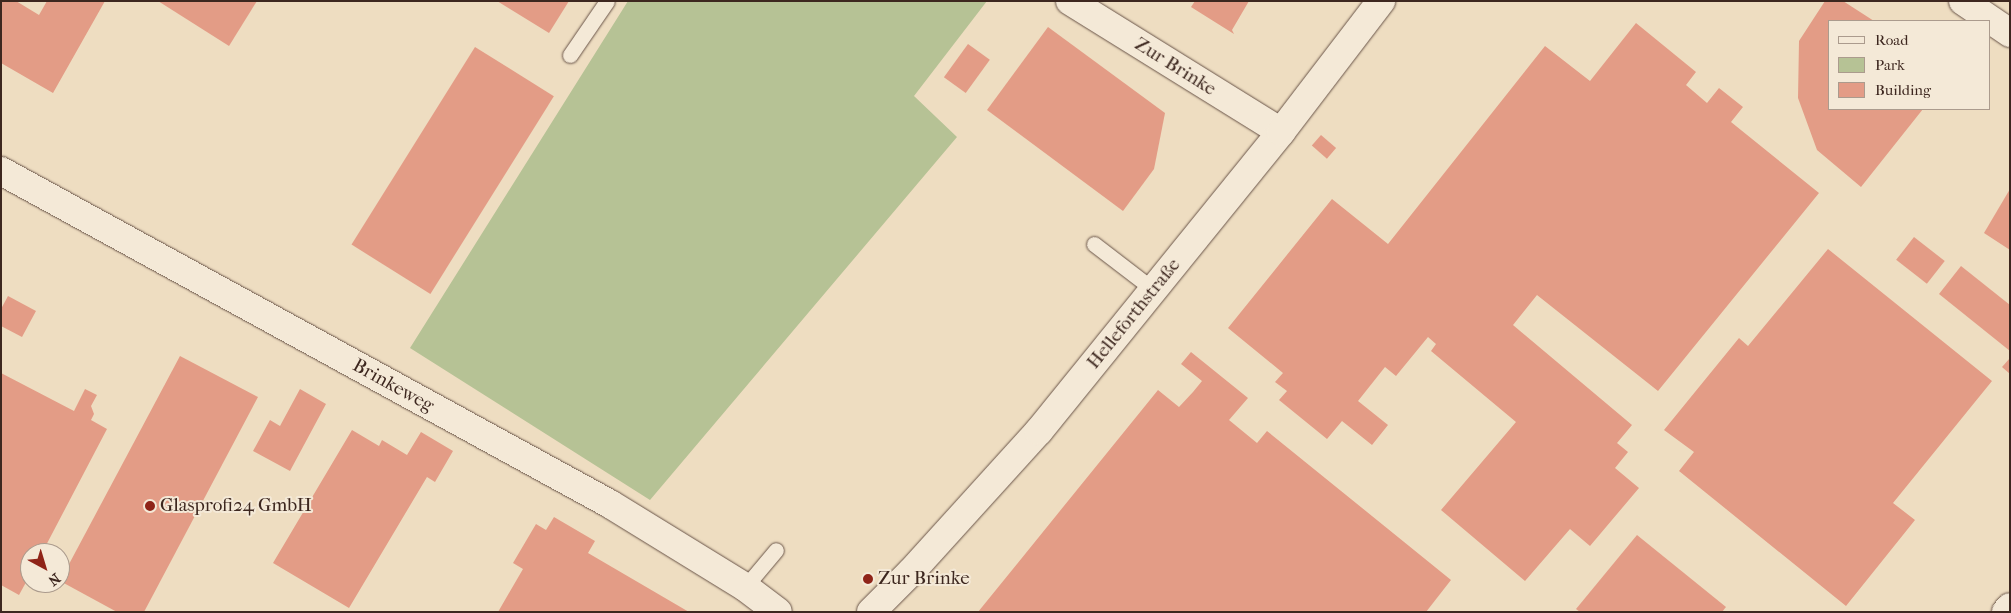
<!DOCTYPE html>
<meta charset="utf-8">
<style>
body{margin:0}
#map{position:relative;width:2011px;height:613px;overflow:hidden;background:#eeddc1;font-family:"IM FELL French Canon",serif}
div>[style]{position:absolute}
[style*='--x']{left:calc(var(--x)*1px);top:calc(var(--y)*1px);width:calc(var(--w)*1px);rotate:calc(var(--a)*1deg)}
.green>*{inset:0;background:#b6c295}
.building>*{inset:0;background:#e39c86;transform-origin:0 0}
.roads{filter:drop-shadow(0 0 1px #695448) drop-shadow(0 0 1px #695448)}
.service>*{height:15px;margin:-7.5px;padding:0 7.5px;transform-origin:7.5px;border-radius:7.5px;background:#f4e9d7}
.minor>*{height:28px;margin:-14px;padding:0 14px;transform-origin:14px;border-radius:14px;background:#f4e9d7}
.dots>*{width:14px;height:14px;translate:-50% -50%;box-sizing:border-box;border:2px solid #f4e9d7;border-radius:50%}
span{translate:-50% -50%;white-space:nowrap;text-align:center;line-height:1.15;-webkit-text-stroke:4px #f4e9d7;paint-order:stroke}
.street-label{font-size:19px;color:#3d271f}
.poi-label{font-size:19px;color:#3d271f}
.left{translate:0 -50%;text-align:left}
.frame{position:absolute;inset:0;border:2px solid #3d271f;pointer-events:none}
.legend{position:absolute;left:1828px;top:20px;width:162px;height:90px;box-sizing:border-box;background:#f4e9d7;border:1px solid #ab9b8d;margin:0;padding:6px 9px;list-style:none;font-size:15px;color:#3d271f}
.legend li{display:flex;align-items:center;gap:10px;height:25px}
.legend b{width:25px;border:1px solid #ab9b8d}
.north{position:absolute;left:20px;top:543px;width:50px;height:50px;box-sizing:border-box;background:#f4e9d7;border:1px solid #ab9b8d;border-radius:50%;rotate:141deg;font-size:14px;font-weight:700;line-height:20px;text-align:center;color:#3d271f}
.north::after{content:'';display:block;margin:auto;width:18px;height:22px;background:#8f2418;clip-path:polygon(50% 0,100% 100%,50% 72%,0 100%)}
</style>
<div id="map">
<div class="green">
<div style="clip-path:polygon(628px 1px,987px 1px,914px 96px,957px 137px,650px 500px,410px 348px)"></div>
</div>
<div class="building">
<div style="clip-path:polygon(1px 1px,16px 1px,39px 15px,47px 1px,105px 1px,53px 93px,1px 63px)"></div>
<div style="clip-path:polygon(158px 1px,257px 1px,229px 46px)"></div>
<div style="clip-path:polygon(497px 1px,569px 1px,549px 33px)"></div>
<div style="clip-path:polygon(1195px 1px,1249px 1px,1232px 30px,1234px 34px,1191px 7px)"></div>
<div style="clip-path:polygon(1825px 1px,1843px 1px,1874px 21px,1830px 21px,1830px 109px,1923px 109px,1861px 187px,1817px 150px,1798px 98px,1799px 41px)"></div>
<div style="clip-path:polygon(1636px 23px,1696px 72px,1686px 85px,1707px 103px,1719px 88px,1743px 107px,1731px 122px,1819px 193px,1658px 391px,1537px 295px,1513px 325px,1632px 425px,1617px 443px,1628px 452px,1615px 468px,1639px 488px,1590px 546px,1570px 529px,1525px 581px,1441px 510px,1516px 422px,1431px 351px,1436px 344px,1428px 337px,1396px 376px,1385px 367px,1358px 401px,1388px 425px,1372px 445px,1342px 421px,1327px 439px,1279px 400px,1287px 391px,1275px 382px,1283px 373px,1228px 328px,1332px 199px,1388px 244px,1545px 46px,1590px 81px)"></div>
<div style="clip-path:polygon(1048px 27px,1165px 113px,1154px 169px,1123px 211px,987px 110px)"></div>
<div style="left:968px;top:44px;width:27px;height:41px;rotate:36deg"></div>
<div style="left:475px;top:47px;width:93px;height:233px;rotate:32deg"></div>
<div style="left:1321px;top:135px;width:20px;height:14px;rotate:41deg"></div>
<div style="clip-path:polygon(2010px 189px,2010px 250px,1984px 233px)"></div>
<div style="left:1914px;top:237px;width:39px;height:29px;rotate:38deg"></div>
<div style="clip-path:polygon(1828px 249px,1992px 381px,1893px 503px,1915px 520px,1846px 606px,1679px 471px,1694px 452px,1664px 430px,1739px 338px,1748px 346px)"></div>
<div style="clip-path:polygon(1961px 266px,2010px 305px,2010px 351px,1939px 294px)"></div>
<div style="clip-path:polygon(8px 296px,36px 311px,22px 337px,1px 326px,1px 309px)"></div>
<div style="clip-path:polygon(1191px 352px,1248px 398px,1229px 420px,1257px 443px,1267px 431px,1451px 580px,1426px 612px,978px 612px,1158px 390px,1179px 407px,1193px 392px,1202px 381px,1181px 364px)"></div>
<div style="clip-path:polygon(180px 356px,258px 397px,144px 612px,117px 612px,60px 581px)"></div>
<div style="clip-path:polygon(2010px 358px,2010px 374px,2002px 367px)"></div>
<div style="clip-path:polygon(1px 373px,74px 411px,85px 389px,97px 395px,91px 406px,94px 414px,91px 420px,107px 429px,42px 553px,30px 553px,30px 575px,19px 595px,1px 585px)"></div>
<div style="clip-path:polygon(300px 389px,326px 404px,290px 471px,253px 451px,270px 420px,280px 426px)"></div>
<div style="clip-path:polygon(352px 430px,379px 446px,382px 440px,407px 455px,421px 432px,453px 451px,435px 482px,427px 477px,349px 608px,273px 563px)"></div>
<div style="clip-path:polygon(554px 517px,595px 541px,588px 553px,689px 612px,498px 612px,523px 569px,513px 563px,536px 524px,546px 530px)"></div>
<div style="clip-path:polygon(1637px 535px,1726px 607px,1722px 612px,1580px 612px,1576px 609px)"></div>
</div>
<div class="roads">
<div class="service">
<div style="--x:570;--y:55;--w:65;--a:-55.6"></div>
<div style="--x:1094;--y:244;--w:76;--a:37.5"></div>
<div style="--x:745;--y:587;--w:48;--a:-50"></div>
</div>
<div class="minor">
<div style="--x:1070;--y:1;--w:248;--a:31.8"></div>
<div style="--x:1963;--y:1;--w:57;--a:34.2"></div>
<div style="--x:1;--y:171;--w:694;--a:28.67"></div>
<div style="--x:610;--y:504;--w:158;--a:31.6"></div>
<div style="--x:745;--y:587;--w:41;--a:37.1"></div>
<div style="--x:871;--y:612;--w:57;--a:-45"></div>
<div style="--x:911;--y:572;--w:190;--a:-47.8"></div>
<div style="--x:1039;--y:431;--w:385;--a:-51"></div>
<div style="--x:1281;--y:132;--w:165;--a:-52.6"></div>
<div style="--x:2006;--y:612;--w:6;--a:-51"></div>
</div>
</div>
<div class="dots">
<div style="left:150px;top:506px;background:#8f2418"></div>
<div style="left:868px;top:579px;background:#8f2418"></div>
</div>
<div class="street-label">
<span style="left:1175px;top:67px;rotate:32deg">Zur Brinke</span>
<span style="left:1134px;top:314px;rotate:-51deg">Helleforthstraße</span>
<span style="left:393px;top:386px;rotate:29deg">Brinkeweg</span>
</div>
<div class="poi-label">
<span class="left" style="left:160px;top:506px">Glasprofi24 GmbH</span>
<span class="left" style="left:878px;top:579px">Zur Brinke</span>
</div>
<div class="frame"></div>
<ul class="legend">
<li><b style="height:6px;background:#f4e9d7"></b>Road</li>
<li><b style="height:14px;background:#b6c295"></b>Park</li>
<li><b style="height:14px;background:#e39c86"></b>Building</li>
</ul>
<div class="north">N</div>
</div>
